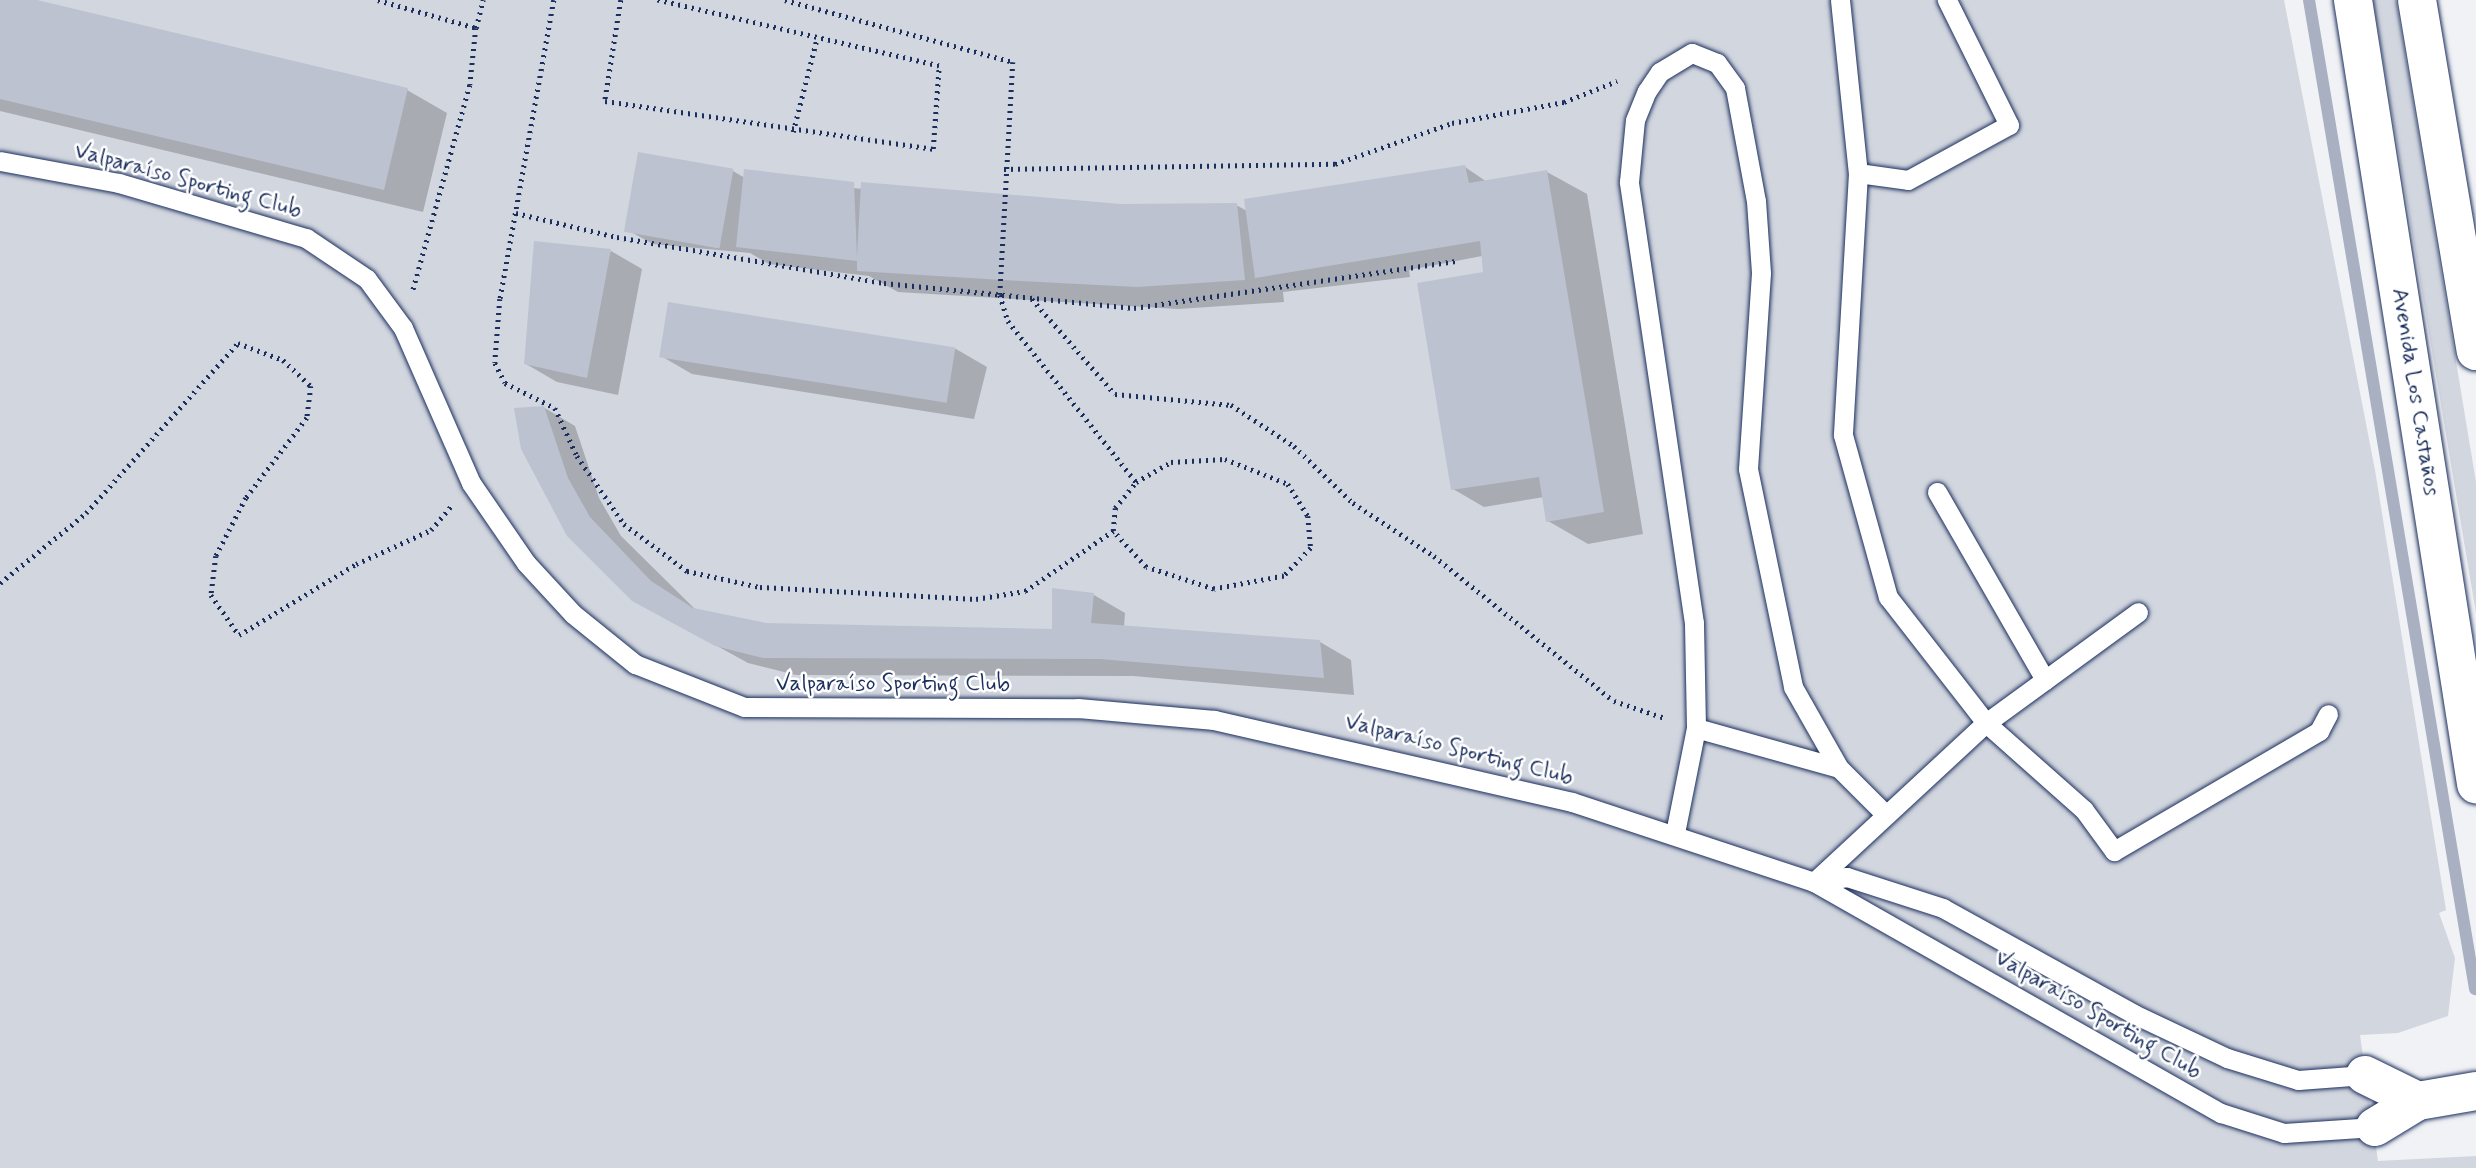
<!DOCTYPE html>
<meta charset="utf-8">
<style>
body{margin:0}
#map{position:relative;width:2476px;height:1168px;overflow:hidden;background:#f1f2f5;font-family:Mynerve,sans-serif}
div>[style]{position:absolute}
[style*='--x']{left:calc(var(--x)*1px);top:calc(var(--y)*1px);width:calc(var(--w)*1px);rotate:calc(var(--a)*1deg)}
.green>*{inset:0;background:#d2d6df}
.shadow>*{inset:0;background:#0003}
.stream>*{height:12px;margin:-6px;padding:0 6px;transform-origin:6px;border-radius:6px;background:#a8b0c2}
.building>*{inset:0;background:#bcc2d0;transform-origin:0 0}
.path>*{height:4.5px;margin-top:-2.25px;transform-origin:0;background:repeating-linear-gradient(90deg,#1b2f5e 0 2px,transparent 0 7px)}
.roads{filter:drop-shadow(0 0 2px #1b2f5e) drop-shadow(0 0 2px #1b2f5e)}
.service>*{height:19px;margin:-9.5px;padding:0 9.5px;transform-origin:9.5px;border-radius:9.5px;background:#fff}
.minor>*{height:38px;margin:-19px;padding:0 19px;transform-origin:19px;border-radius:19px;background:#fff}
.secondary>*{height:38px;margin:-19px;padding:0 19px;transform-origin:19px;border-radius:19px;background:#fff}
span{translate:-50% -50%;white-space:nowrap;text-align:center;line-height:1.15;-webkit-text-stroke:5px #fff;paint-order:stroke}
.street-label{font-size:23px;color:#1b2f5e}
</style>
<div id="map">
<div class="green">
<div style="clip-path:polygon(0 0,2284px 0,2375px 470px,2446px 910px,2439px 913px,2455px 958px,2448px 1016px,2398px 1033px,2360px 1035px,2378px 1161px,2476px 1156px,2476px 1168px,0 1168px)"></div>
<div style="clip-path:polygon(2373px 0,2396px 0,2476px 482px,2476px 613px)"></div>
</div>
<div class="shadow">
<div style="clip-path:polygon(0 0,29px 0,407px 90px,447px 113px,423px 212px,0 111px)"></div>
<div style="clip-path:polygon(1465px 167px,1487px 182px,1547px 172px,1587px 194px,1643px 534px,1588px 544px,1548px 521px,1544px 497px,1484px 507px,1453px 489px,1486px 276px,1482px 256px,1409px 270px,1410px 277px,1283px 292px,1284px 302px,1178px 309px,898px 292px,869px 276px,769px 264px,750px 253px,653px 244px,631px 232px,733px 171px,745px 178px,863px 189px,1121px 205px,1236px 205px,1247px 211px)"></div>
<div style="clip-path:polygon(611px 251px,642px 269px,618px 395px,557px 382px,526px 364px)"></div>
<div style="clip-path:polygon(669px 304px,956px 349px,987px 367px,974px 419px,692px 374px,661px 356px)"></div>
<div style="clip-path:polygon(543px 407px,575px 426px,599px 498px,621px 536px,697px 611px,766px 625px,1054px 631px,1094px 595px,1125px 613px,1124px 627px,1320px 642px,1351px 660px,1354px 695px,1133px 676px,796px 675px,748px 663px,666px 618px,568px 534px)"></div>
</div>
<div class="stream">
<div style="--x:2309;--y:0;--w:1003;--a:80.47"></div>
</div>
<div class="building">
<div style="clip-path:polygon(0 0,37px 0,408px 88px,384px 190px,0 99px)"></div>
<div style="left:638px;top:152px;width:97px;height:81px;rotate:10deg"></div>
<div style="clip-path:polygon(1465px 165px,1469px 183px,1547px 170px,1604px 512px,1546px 522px,1539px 477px,1451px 490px,1417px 283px,1483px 272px,1480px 241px,1255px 278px,1244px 199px)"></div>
<div style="clip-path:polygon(744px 169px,854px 182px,857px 257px,861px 182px,1121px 204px,1237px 203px,1245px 280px,1137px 287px,1002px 280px,857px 271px,857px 261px,736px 247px)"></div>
<div style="clip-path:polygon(534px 241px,611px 249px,587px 378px,524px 364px)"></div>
<div style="left:668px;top:302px;width:291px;height:56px;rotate:9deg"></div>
<div style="clip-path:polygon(544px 406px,568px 478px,590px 517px,651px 581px,693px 608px,766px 623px,1052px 629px,1052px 588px,1094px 593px,1091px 623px,1320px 640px,1324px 678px,1100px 659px,763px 658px,715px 646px,632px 601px,567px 536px,521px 449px,514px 408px)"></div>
</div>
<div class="path">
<div style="--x:378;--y:0;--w:102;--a:15.9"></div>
<div style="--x:476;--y:28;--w:57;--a:96"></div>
<div style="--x:470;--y:85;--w:213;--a:105.5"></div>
<div style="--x:554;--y:0;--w:304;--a:100.2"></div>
<div style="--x:500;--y:299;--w:64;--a:94.5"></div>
<div style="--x:495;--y:363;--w:22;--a:63"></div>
<div style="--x:505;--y:383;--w:56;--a:26.6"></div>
<div style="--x:555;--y:408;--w:53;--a:65.4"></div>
<div style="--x:577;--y:456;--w:83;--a:55.3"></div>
<div style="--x:624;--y:524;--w:79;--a:36.7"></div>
<div style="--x:687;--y:571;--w:75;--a:12.4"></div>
<div style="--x:760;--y:587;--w:216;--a:3.2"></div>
<div style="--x:976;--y:599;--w:50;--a:-9.3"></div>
<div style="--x:1025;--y:591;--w:107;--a:-34.3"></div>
<div style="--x:621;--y:0;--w:102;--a:99"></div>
<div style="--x:605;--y:101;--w:331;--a:8.3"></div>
<div style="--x:933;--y:149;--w:83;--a:-85.9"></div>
<div style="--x:939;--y:66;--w:290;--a:-166.8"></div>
<div style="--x:785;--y:0;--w:236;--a:15.2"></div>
<div style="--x:1013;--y:62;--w:233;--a:93.2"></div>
<div style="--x:1000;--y:295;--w:27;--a:73"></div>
<div style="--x:1008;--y:321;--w:206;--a:51.5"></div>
<div style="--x:476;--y:28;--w:29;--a:-76"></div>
<div style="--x:793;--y:132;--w:97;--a:-75.7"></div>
<div style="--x:1004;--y:169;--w:331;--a:-0.9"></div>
<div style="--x:1335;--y:164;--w:124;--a:-19.3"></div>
<div style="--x:1452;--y:123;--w:114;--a:-10.6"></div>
<div style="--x:1564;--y:102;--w:57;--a:-21.6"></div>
<div style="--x:516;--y:213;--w:104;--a:13.4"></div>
<div style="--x:617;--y:237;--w:271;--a:9.8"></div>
<div style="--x:884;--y:283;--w:251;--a:5.7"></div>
<div style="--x:1134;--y:308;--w:325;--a:-8.3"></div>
<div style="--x:1032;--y:299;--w:126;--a:48.9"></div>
<div style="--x:1115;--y:394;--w:117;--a:5.4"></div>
<div style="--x:1231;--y:405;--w:75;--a:33.1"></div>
<div style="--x:1294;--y:446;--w:82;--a:44"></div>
<div style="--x:1353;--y:503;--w:97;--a:33.2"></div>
<div style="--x:1434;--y:556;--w:231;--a:38.9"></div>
<div style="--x:1614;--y:701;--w:54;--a:18.4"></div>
<div style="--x:1225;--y:459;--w:68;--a:21.6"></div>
<div style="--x:1288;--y:484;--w:38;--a:58"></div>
<div style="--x:1308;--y:516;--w:32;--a:85"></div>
<div style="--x:1311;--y:548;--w:39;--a:134"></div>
<div style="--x:1284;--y:576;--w:71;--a:169.5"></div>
<div style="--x:1214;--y:589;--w:71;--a:-162.1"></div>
<div style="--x:1146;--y:567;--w:49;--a:-132.5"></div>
<div style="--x:1113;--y:531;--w:23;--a:-85"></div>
<div style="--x:1115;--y:508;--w:33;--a:-51"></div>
<div style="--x:1136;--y:482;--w:40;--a:-29.7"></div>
<div style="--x:1171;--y:462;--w:54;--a:-3.2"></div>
<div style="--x:0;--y:583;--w:111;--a:-39.1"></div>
<div style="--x:86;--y:513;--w:228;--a:-48.2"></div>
<div style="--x:238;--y:343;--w:48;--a:20.7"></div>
<div style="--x:283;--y:360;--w:38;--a:43"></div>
<div style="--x:311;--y:386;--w:32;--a:97"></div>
<div style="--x:307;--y:418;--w:101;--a:127.3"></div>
<div style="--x:246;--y:498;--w:65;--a:117.3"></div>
<div style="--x:216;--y:556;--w:39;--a:97"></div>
<div style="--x:211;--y:595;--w:49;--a:55"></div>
<div style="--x:239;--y:635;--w:137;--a:-31.3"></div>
<div style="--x:356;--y:564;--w:82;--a:-24.4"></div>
<div style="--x:431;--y:530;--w:31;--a:-50"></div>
</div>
<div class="roads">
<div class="service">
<div style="--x:1840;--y:0;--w:174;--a:84.1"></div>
<div style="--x:1858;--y:173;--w:262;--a:93.3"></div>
<div style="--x:1843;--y:435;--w:168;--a:74.5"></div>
<div style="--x:1888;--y:597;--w:160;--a:52.1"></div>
<div style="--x:1986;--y:723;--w:131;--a:41.6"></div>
<div style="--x:2084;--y:810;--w:51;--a:53.8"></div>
<div style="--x:2114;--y:851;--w:238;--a:-30.3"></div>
<div style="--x:2319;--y:731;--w:19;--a:-62"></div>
<div style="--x:0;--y:161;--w:121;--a:10.5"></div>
<div style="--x:119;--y:183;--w:195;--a:16.4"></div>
<div style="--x:306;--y:238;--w:73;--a:33.9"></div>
<div style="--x:367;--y:279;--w:61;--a:53.7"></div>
<div style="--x:403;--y:328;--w:169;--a:66.3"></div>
<div style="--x:471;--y:483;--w:97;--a:55.5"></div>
<div style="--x:526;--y:563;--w:69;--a:47.3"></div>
<div style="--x:573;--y:614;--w:80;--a:38.9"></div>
<div style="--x:635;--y:664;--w:117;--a:21.5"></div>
<div style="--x:744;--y:707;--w:334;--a:0.2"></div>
<div style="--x:1078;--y:708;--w:137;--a:5"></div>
<div style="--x:1214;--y:720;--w:367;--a:12.9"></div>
<div style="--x:1572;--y:802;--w:255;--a:18.3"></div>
<div style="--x:1814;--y:882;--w:234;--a:-42.8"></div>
<div style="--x:1986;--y:723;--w:188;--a:-36.1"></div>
<div style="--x:1858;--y:173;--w:50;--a:8"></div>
<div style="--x:1908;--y:180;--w:115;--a:-28.6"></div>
<div style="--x:2009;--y:125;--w:140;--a:-116.4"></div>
<div style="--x:1937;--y:492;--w:217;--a:60.1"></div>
<div style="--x:1696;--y:728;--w:148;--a:15.6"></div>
<div style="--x:1839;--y:768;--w:62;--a:45"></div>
<div style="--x:1675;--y:833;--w:107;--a:-78.7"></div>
<div style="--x:1696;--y:728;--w:105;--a:-91.1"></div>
<div style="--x:1694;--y:623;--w:446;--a:-98.4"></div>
<div style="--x:1629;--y:182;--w:62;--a:-84.5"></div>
<div style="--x:1635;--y:120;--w:31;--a:-68"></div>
<div style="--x:1647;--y:91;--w:23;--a:-56"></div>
<div style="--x:1660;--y:72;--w:37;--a:-31"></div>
<div style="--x:1692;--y:53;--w:27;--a:22"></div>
<div style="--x:1717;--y:63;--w:31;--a:54"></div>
<div style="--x:1735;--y:88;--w:115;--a:79.5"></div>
<div style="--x:1756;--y:201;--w:72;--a:86"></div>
<div style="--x:1761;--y:273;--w:196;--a:93.8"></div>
<div style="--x:1748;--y:469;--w:223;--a:78.3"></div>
<div style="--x:1793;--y:687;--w:93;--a:60.4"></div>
<div style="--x:2365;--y:1075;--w:67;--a:175.7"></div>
<div style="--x:2298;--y:1080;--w:74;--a:-162.8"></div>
<div style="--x:2227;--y:1058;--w:103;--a:-154.7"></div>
<div style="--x:2134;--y:1014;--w:218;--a:-151"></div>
<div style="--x:1943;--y:908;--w:101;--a:-162.1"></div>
<div style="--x:1847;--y:877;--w:33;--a:171"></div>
<div style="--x:1814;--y:882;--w:468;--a:29.6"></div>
<div style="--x:2221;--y:1113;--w:66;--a:17.6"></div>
<div style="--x:2284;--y:1133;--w:91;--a:-3.8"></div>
</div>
<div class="minor">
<div style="--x:2365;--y:1075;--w:59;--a:26.1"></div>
<div style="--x:2375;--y:1127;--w:50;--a:-31.2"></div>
<div style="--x:2418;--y:1101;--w:59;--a:-9.8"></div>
</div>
<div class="secondary">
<div style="--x:2353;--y:0;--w:794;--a:81.08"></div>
<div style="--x:2417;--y:0;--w:356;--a:80.5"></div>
</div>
</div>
<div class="street-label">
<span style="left:188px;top:181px;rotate:15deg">Valparaíso Sporting Club</span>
<span style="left:2415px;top:392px;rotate:81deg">Avenida Los Castaños</span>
<span style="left:893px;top:684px">Valparaíso Sporting Club</span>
<span style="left:1459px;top:750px;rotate:14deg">Valparaíso Sporting Club</span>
<span style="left:2098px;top:1015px;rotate:30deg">Valparaíso Sporting Club</span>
</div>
</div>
